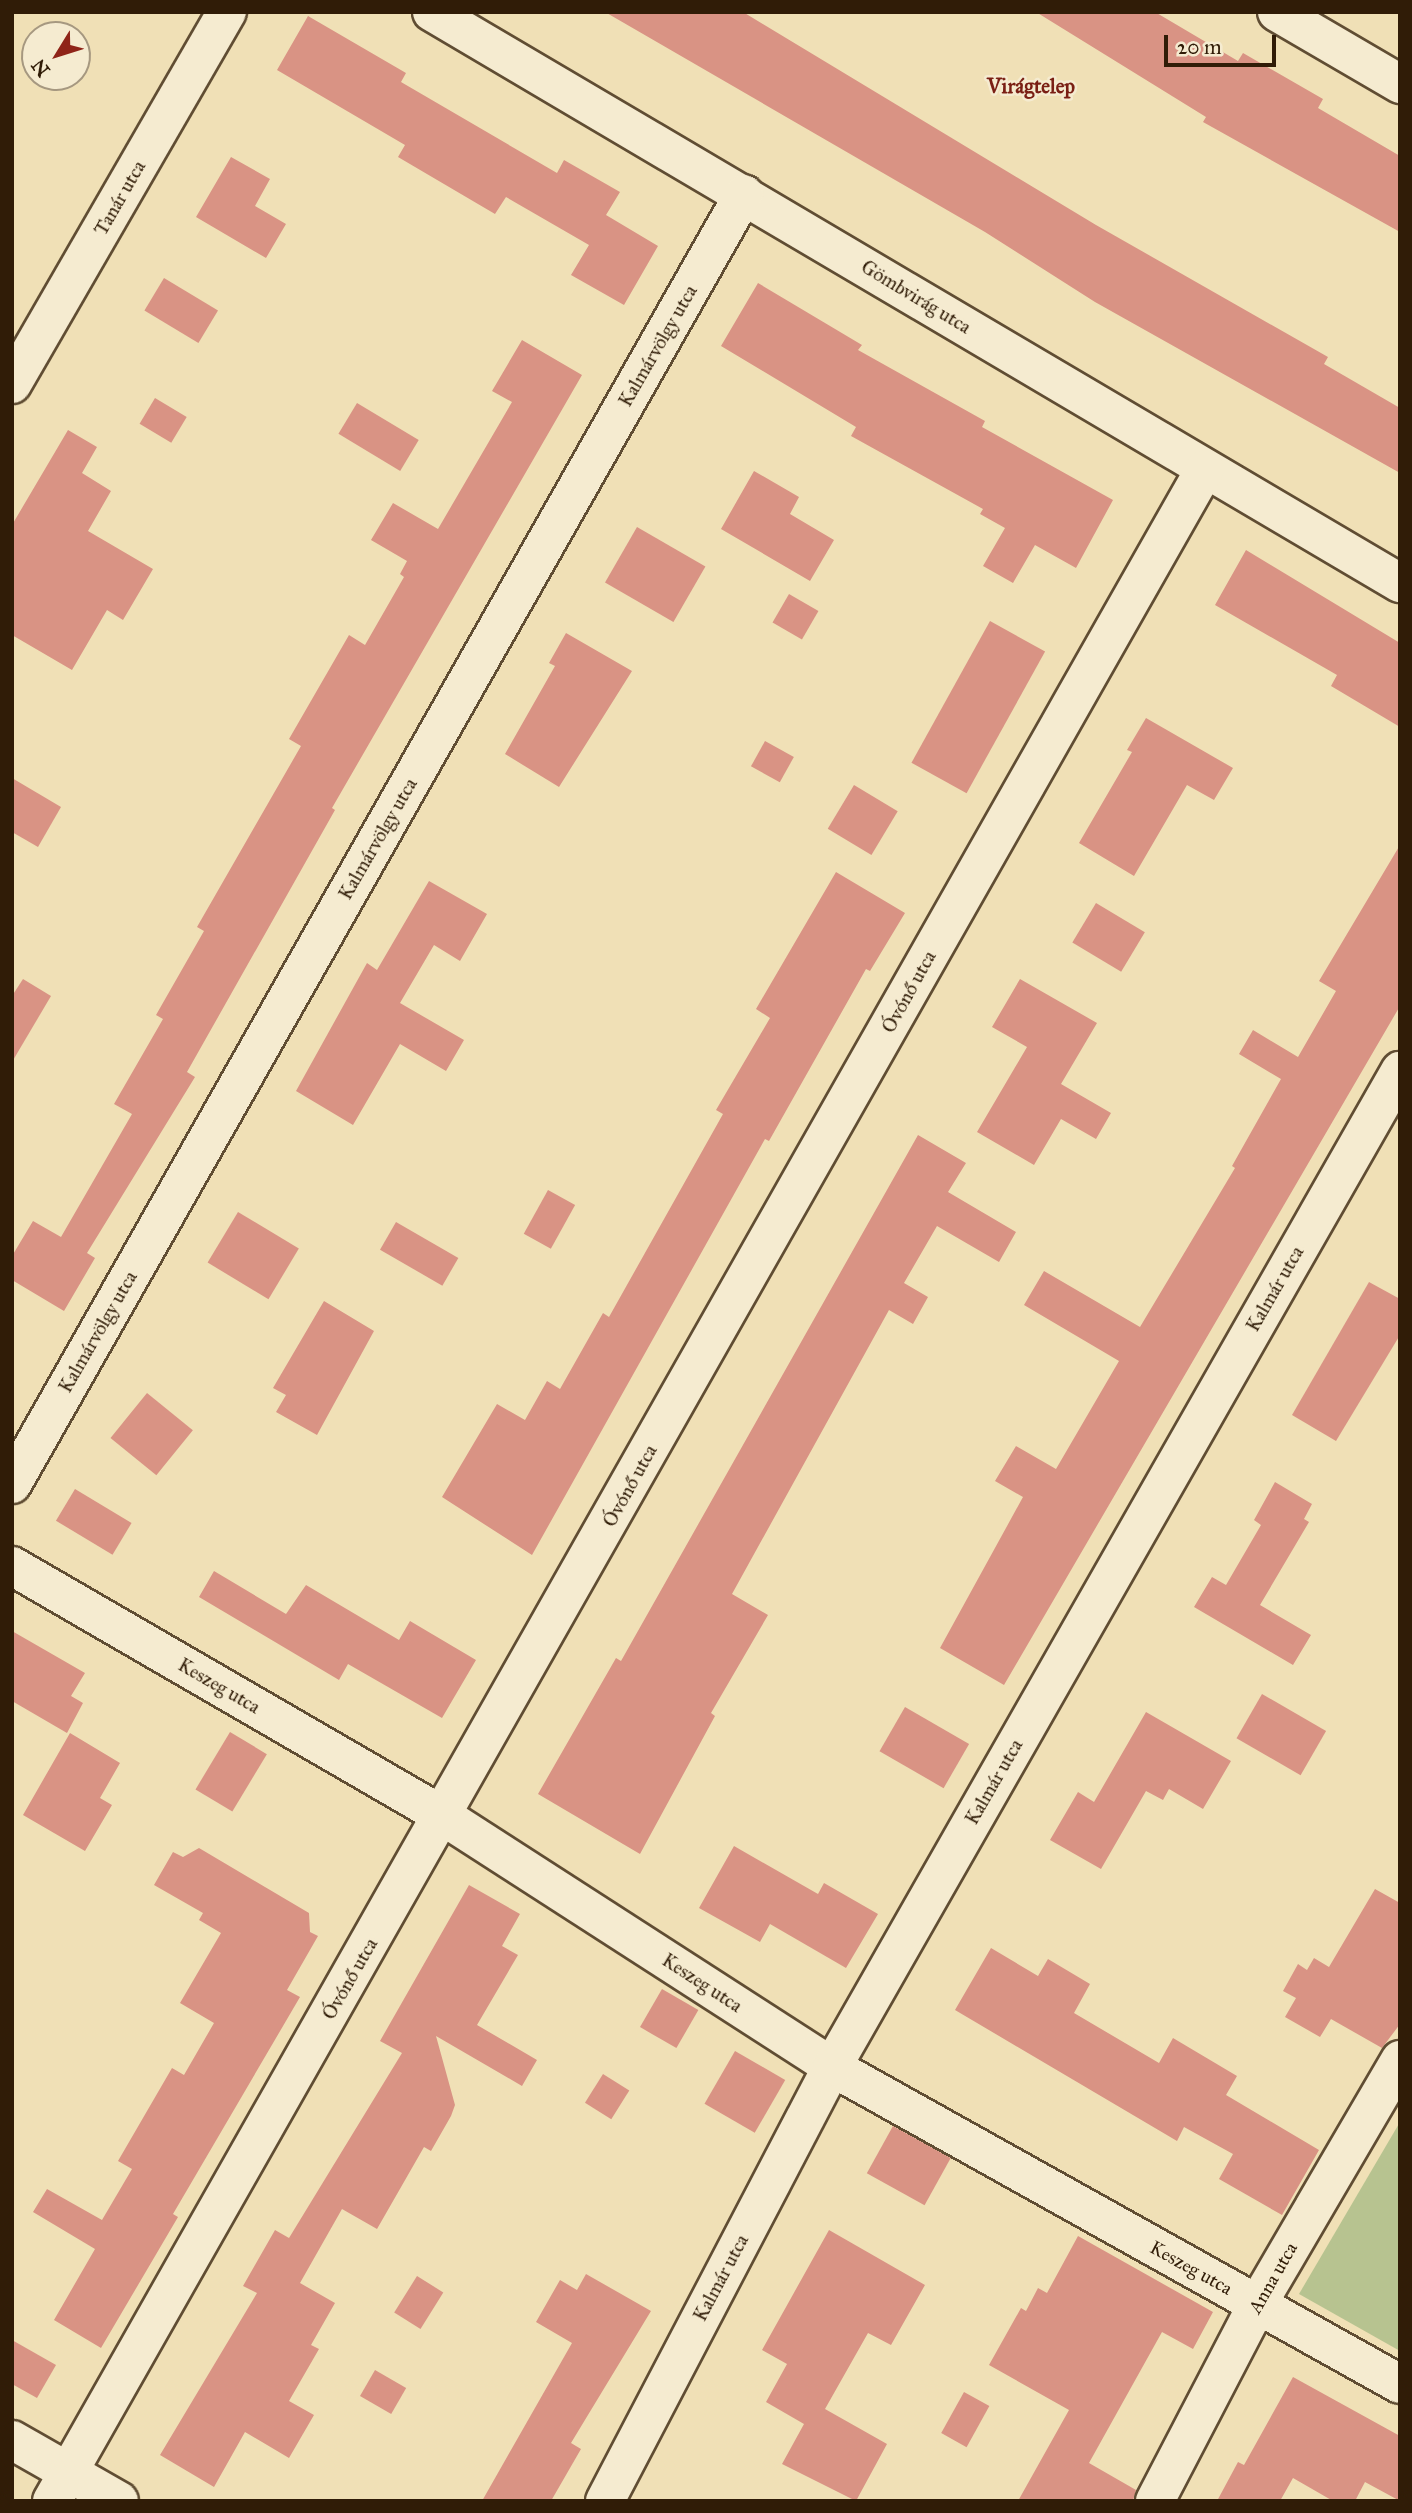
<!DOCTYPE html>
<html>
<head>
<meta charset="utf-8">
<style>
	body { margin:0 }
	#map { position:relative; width:1412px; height:2513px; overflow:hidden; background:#f0e0b6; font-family:"IM FELL Great Primer",serif }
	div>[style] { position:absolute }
	.green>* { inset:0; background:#b7c390 }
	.building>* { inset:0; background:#d99384; transform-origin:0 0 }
	.roads { filter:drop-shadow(2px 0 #604d33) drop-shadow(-2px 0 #604d33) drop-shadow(0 2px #604d33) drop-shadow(0 -2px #604d33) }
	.minor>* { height:38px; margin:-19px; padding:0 19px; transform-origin:19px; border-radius:19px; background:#f5ebd0 }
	span { translate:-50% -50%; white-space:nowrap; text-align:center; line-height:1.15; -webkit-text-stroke:5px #f5ebd0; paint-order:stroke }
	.street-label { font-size:19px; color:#301c07 }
	.neighbourhood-label { font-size:21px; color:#7a1f14; font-weight:700 }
	.frame { position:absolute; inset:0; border:14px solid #301c07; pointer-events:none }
	.north { position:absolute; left:21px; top:21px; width:70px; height:70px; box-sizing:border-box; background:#f5ebd0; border:2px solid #a69880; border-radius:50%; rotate:232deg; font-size:19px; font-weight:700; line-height:28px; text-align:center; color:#301c07 }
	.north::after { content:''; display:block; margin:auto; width:24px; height:32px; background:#8f2418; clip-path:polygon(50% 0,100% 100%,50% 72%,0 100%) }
	.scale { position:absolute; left:1164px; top:35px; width:112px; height:32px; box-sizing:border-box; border:4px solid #301c07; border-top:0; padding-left:9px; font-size:21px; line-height:24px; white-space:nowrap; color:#301c07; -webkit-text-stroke:5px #f5ebd0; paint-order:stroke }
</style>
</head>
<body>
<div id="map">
	<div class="green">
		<div style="clip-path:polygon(1400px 2122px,1400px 2351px,1299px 2294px)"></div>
	</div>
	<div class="building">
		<div style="clip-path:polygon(605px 12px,743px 12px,1096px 225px,1328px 357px,1324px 364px,1400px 408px,1400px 473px,1095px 302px,985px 232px)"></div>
		<div style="clip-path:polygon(1036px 12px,1155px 12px,1238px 61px,1243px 53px,1323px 99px,1318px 108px,1400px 156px,1400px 232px,1203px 122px,1206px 117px)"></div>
		<div style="clip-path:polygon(308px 16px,406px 73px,401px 82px,557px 173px,564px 160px,620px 192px,606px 215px,658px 246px,624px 305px,571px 275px,589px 245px,506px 197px,495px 214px,398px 157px,405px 145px,277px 70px)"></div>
		<div style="clip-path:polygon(231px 157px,270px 179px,255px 206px,286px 224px,266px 258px,196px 217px)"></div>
		<div style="left:164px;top:278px;width:63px;height:38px;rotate:31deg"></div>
		<div style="clip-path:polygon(758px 283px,862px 345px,858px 350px,985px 421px,982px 427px,1113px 500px,1076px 568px,1035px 545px,1013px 583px,983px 566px,1005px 528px,980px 514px,983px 509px,851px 436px,856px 427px,721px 346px)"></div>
		<div style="clip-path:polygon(522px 340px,582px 375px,332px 808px,335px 810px,187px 1072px,195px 1077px,87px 1253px,95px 1258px,64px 1311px,12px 1280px,12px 1256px,33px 1221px,61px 1237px,132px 1114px,114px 1104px,163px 1019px,156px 1015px,204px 931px,197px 927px,301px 746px,289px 739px,349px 635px,365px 645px,404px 577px,400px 574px,407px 561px,371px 540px,393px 503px,438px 529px,512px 402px,492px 391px)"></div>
		<div style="left:155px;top:398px;width:37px;height:30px;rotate:31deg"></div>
		<div style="left:357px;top:403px;width:72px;height:36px;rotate:31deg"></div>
		<div style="clip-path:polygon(68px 430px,97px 447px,82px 473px,111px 491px,88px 531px,153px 569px,123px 620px,107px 610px,72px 670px,12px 635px,12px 525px)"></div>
		<div style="clip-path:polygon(754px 471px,799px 497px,790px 514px,834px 540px,810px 581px,721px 529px)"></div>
		<div style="left:637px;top:527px;width:79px;height:64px;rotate:30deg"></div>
		<div style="clip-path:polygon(1246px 550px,1400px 643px,1400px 727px,1331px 686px,1337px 675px,1215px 605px)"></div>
		<div style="left:789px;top:594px;width:34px;height:33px;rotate:30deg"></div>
		<div style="left:990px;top:621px;width:63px;height:162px;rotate:29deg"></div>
		<div style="clip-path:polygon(566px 633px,632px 671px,559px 787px,505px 754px,555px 666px,549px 663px)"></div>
		<div style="clip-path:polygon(1146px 718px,1233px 768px,1214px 800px,1187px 785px,1134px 876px,1079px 843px,1132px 752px,1127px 750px)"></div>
		<div style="left:765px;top:741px;width:33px;height:29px;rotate:29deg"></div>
		<div style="clip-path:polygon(12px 778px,61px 807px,38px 847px,12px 832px)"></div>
		<div style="left:854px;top:785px;width:51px;height:51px;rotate:31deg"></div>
		<div style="clip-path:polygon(1400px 845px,1400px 1006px,1004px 1685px,940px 1648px,1023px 1497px,995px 1481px,1016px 1446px,1056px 1469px,1119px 1361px,1024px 1305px,1044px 1271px,1140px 1327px,1235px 1168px,1232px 1166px,1281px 1079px,1239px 1054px,1253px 1030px,1298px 1057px,1336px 991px,1319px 981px)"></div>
		<div style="clip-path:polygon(836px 872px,905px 913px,870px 971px,866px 969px,769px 1141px,765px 1139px,532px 1555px,442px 1497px,497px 1404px,525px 1420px,547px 1381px,560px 1389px,603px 1313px,609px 1317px,723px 1114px,716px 1110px,770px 1018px,756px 1009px)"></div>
		<div style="clip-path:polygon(429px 881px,487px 914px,460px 961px,434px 945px,400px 1003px,464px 1040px,446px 1071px,400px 1044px,353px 1125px,296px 1091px,367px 963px,377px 970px)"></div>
		<div style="left:1096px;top:903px;width:57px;height:46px;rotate:31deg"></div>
		<div style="clip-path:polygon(23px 979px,51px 996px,12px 1062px,12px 996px)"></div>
		<div style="clip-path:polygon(1020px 979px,1097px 1023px,1061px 1084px,1111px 1113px,1096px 1139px,1061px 1119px,1034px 1165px,977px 1132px,1027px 1047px,992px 1027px)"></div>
		<div style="clip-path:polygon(918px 1135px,966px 1163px,948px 1192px,1016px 1232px,999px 1262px,937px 1226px,904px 1283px,928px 1297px,913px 1324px,889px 1310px,732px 1594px,768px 1615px,711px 1713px,715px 1716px,640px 1854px,538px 1794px,616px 1658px,621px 1661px)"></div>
		<div style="left:548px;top:1190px;width:31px;height:50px;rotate:29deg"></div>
		<div style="left:238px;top:1212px;width:71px;height:59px;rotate:31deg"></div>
		<div style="left:396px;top:1222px;width:72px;height:32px;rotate:30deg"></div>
		<div style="clip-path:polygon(1369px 1282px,1400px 1299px,1400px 1335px,1336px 1441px,1292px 1415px)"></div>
		<div style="clip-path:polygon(324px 1301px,374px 1331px,317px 1435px,276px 1412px,286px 1395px,273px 1388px)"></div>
		<div style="left:147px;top:1393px;width:59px;height:58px;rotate:39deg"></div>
		<div style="clip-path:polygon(1275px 1482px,1312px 1504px,1304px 1519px,1309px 1522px,1260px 1605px,1311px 1635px,1293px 1665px,1194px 1607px,1212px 1577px,1226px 1585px,1261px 1525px,1254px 1520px)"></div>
		<div style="left:75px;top:1489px;width:66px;height:37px;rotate:31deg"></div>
		<div style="clip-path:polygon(214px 1571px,286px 1614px,306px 1585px,399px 1640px,410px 1621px,476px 1660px,442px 1718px,348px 1664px,339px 1680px,199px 1597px)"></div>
		<div style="clip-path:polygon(12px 1631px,85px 1673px,71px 1696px,83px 1703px,67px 1733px,12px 1701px)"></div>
		<div style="left:1262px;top:1694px;width:74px;height:51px;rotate:30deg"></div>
		<div style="left:905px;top:1707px;width:74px;height:51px;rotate:30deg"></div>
		<div style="clip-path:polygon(1146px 1712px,1231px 1761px,1203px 1809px,1169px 1789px,1163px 1800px,1146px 1791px,1101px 1869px,1050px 1840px,1078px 1792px,1094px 1802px)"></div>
		<div style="left:230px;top:1732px;width:43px;height:67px;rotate:31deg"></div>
		<div style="clip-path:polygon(70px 1733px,120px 1763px,100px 1798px,112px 1805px,85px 1851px,23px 1815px)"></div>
		<div style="clip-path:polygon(734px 1846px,818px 1894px,824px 1883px,878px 1914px,846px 1968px,770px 1924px,760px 1942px,699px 1908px)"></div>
		<div style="clip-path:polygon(199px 1848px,309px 1913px,310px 1932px,318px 1936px,287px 1990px,300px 1997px,173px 2214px,178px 2217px,101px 2348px,54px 2320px,95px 2249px,33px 2212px,47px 2189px,102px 2220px,132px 2169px,118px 2161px,172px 2068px,184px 2075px,214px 2023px,180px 2003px,221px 1933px,199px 1920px,203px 1913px,154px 1885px,173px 1852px,183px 1857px)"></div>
		<div style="clip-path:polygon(469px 1885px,520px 1914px,502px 1946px,518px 1955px,477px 2025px,537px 2060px,522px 2086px,436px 2036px,455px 2105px,451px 2116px,431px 2151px,424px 2147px,377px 2229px,342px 2209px,300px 2283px,335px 2303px,311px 2345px,319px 2349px,289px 2401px,314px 2415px,289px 2458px,245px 2432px,214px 2487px,160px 2455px,257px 2293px,243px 2286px,275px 2230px,289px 2238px,402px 2053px,380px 2041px)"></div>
		<div style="clip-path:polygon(1375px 1889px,1400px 1903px,1400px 2024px,1382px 2048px,1331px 2019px,1320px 2037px,1285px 2017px,1296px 1998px,1283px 1991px,1298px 1964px,1307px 1970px,1314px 1958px,1329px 1967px)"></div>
		<div style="clip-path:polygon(991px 1948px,1038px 1976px,1048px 1959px,1090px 1984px,1074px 2013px,1159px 2063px,1173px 2038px,1237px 2076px,1226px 2095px,1319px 2150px,1282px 2215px,1219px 2179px,1233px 2154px,1184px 2127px,1177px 2141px,955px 2010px)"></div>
		<div style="left:662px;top:1989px;width:42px;height:44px;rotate:30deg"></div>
		<div style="left:735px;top:2051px;width:58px;height:61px;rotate:30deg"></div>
		<div style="left:603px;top:2074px;width:31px;height:34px;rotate:32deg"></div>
		<div style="left:893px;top:2126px;width:66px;height:54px;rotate:29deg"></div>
		<div style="clip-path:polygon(829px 2230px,925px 2285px,891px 2345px,868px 2333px,825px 2409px,887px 2444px,856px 2501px,782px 2464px,804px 2424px,766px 2402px,787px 2364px,762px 2350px)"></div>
		<div style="clip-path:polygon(1078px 2236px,1213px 2312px,1193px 2349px,1162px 2332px,1089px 2463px,1136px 2490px,1133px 2501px,1018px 2501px,1069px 2410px,989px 2365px,1021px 2308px,1026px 2311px,1038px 2288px,1047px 2293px)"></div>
		<div style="clip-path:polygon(586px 2274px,651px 2311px,571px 2443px,581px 2449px,551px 2501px,482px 2501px,572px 2343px,536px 2322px,560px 2280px,577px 2290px)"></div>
		<div style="left:417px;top:2276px;width:31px;height:43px;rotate:32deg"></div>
		<div style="clip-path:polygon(12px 2340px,56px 2365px,37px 2398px,12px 2384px)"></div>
		<div style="left:375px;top:2370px;width:36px;height:30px;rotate:30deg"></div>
		<div style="clip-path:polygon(1293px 2377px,1400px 2436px,1400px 2501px,1365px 2482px,1355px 2501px,1333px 2501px,1293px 2478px,1280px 2501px,1217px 2501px,1238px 2462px,1244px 2465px)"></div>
		<div style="left:964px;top:2392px;width:29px;height:47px;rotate:29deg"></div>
	</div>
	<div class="roads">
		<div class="minor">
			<div style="left:432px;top:12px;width:1124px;rotate:30.54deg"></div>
			<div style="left:1277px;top:12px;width:143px;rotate:30.3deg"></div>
			<div style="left:12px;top:384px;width:430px;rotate:-60deg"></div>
			<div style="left:12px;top:1484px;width:1483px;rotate:-60.43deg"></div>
			<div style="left:12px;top:1566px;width:498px;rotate:30.1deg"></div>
			<div style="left:443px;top:1816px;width:463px;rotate:32.8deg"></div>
			<div style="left:832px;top:2067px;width:650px;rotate:29.17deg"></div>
			<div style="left:12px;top:2440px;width:123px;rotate:29.7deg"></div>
			<div style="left:52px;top:2501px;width:2336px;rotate:-60.43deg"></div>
			<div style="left:605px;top:2501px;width:490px;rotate:-62.4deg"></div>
			<div style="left:832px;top:2067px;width:1147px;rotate:-60.3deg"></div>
			<div style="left:1155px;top:2501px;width:221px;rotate:-62.5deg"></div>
			<div style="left:1257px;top:2305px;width:284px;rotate:-59.7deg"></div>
		</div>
	</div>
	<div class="street-label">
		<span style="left:120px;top:198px;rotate:-60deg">Tanár utca</span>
		<span style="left:916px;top:297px;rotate:31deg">Gömbvirág utca</span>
		<span style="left:658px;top:346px;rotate:-60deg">Kalmárvölgy utca</span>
		<span style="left:378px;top:839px;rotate:-60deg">Kalmárvölgy utca</span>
		<span style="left:909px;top:992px;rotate:-61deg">Óvónő utca</span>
		<span style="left:1275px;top:1289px;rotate:-60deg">Kalmár utca</span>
		<span style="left:98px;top:1332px;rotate:-60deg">Kalmárvölgy utca</span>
		<span style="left:630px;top:1486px;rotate:-61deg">Óvónő utca</span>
		<span style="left:219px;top:1686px;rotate:30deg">Keszeg utca</span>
		<span style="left:994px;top:1782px;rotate:-60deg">Kalmár utca</span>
		<span style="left:350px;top:1979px;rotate:-60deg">Óvónő utca</span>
		<span style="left:702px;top:1983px;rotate:33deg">Keszeg utca</span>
		<span style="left:1191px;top:2268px;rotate:29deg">Keszeg utca</span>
		<span style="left:721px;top:2278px;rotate:-62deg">Kalmár utca</span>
		<span style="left:1273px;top:2278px;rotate:-60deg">Anna utca</span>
	</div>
	<div class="neighbourhood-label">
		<span style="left:1031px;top:86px">Virágtelep</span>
	</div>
	<div class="frame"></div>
	<div class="north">N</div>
	<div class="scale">20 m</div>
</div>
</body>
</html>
